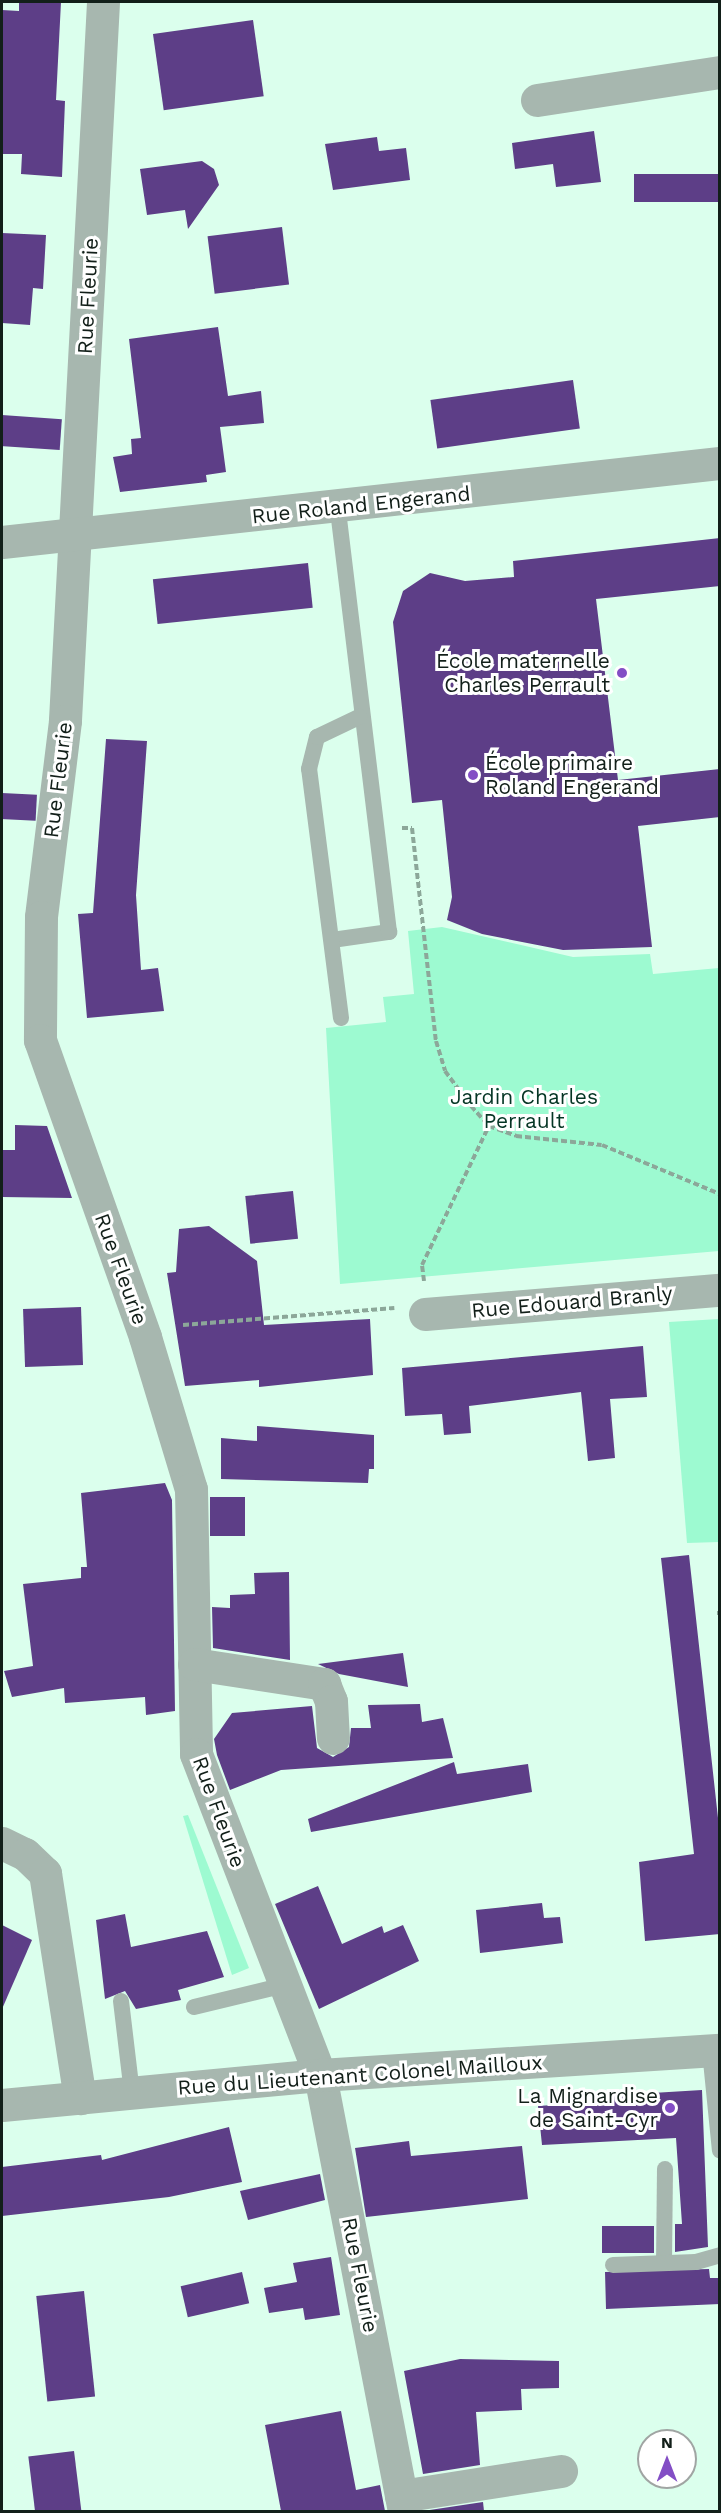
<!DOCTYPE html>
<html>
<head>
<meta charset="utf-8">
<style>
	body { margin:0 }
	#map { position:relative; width:721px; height:2513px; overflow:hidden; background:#dbffed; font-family:"Work Sans",sans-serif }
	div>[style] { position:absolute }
	.green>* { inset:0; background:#9dfad1 }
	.building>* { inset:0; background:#5d3e87; transform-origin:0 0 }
	.path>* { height:4px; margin-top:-2px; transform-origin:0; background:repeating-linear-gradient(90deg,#8ca799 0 6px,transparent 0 9px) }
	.service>* { height:16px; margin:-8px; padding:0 8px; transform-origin:8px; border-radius:8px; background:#a7b7af }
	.minor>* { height:33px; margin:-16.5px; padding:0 16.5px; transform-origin:16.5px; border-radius:16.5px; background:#a7b7af }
	.tertiary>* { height:33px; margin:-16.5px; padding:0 16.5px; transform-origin:16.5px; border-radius:16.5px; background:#a7b7af }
	.dots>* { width:16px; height:16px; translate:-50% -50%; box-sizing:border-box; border:3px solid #fff; border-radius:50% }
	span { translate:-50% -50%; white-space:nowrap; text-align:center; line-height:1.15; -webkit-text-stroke:6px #fff; paint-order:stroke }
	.street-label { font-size:21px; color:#121f19 }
	.poi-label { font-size:21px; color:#121f19 }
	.right { translate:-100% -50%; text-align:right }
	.left { translate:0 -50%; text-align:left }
	.park-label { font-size:21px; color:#043524 }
	.frame { position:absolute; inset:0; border:3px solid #121f19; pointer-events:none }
	.north { position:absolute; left:637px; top:2429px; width:60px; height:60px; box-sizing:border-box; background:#fff; border:2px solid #a0a5a3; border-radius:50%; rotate:0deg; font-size:16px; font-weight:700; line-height:24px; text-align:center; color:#121f19 }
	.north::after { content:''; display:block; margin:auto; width:21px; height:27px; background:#834ec5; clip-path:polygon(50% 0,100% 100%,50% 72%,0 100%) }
</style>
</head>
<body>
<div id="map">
	<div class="green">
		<div style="clip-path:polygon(442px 927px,573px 957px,650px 954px,653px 974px,719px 968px,719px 1251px,340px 1284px,326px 1028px,386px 1022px,383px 997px,414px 994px,408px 931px)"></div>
		<div style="clip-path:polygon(719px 1319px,719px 1542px,687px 1543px,669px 1322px)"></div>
		<div style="clip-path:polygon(188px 1815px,249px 1968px,232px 1975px,183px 1816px)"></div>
	</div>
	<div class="building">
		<div style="clip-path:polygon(19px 2px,61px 2px,56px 100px,65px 101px,62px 177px,21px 174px,22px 154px,2px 154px,2px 10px,19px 11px)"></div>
		<div style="left:253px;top:20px;width:77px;height:101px;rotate:82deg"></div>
		<div style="clip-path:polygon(594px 131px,601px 182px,556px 187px,553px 164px,515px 169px,512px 143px)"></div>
		<div style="clip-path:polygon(377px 137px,379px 151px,406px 148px,410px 180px,333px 190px,325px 144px)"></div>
		<div style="clip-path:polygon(202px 161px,214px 169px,219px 185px,188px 229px,185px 210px,147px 215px,140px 169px)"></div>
		<div style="left:720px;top:174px;width:28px;height:86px;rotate:90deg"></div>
		<div style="left:282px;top:227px;width:58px;height:75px;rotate:83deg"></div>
		<div style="clip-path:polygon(2px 233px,46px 235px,43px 289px,33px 288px,30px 325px,2px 323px)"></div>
		<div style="clip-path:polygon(218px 327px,228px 396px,261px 391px,264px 423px,220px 427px,226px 472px,206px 475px,207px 482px,120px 492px,113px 457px,132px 454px,131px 439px,141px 438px,129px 339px)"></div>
		<div style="left:573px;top:380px;width:49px;height:144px;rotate:82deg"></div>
		<div style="left:2px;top:415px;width:60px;height:31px;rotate:4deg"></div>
		<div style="clip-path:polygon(720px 538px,720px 586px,596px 599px,618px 780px,720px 769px,720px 817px,638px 826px,652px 947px,563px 950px,482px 934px,447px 920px,452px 897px,442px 800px,412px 803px,393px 622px,403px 591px,430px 573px,465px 581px,514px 577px,513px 561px)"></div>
		<div style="left:308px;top:563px;width:45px;height:156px;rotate:84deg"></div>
		<div style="clip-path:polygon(106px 739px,147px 741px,136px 895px,141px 970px,158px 968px,164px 1011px,87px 1018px,78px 914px,93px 913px)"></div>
		<div style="left:2px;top:793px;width:35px;height:26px;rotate:3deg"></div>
		<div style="clip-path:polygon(15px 1125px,47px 1126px,72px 1198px,2px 1197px,2px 1150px,15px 1150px)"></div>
		<div style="left:293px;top:1191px;width:48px;height:48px;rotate:84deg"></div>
		<div style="clip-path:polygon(209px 1226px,257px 1261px,264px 1325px,370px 1319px,373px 1375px,259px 1387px,259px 1380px,185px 1386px,167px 1273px,176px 1272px,179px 1229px)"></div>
		<div style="left:81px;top:1307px;width:58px;height:58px;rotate:88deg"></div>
		<div style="clip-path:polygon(643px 1346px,647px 1397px,610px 1399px,615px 1458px,588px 1461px,581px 1392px,469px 1406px,471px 1433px,444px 1435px,442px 1414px,405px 1416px,402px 1368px)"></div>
		<div style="clip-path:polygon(257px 1426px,374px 1435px,374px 1469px,369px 1469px,368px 1483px,221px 1479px,221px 1438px,257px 1441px)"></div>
		<div style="clip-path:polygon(165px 1483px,172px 1500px,175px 1711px,146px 1715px,145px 1697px,65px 1703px,64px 1688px,12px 1697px,4px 1671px,33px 1666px,23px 1584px,81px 1578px,81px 1567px,87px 1567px,81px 1493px)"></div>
		<div style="left:245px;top:1497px;width:39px;height:35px;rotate:90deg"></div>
		<div style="clip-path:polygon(689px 1555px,720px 1836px,720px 1934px,645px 1941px,639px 1862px,694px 1854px,661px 1558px)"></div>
		<div style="clip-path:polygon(289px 1572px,290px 1660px,213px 1648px,212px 1607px,230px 1608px,230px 1595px,255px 1594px,254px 1573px)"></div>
		<div style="clip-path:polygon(403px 1653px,408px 1687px,339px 1674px,318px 1664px)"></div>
		<div style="clip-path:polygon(420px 1704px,422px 1722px,443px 1718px,453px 1758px,281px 1770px,230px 1790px,217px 1755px,214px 1739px,232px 1713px,312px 1706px,317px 1748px,333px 1757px,349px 1747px,351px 1728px,371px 1728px,368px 1705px)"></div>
		<div style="clip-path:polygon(454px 1762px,457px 1774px,528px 1764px,532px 1792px,311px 1832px,308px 1819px)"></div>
		<div style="clip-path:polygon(318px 1886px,342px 1944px,382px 1926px,384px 1933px,403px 1925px,419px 1961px,319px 2009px,275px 1904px)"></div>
		<div style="clip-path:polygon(542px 1903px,544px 1918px,560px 1917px,563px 1943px,480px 1953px,476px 1910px)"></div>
		<div style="clip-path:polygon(125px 1914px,131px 1947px,207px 1931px,224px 1977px,178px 1990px,181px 2000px,136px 2009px,125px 1991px,105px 1999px,96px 1920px)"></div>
		<div style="clip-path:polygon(2px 1925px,32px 1940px,2px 2009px)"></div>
		<div style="clip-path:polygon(702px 2090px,708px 2247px,675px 2252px,675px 2224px,682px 2224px,676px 2138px,542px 2145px,538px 2106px,553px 2105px,553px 2099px)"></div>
		<div style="clip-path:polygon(229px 2127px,242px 2182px,169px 2197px,2px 2216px,2px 2167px,101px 2155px,102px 2160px)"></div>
		<div style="clip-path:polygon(409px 2141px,411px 2156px,522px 2146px,528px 2199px,366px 2217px,355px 2148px)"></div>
		<div style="clip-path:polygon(320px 2174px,325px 2200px,248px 2220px,240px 2191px)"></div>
		<div style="left:654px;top:2226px;width:27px;height:52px;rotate:90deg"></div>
		<div style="clip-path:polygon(331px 2257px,340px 2315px,305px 2320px,303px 2308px,269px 2313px,264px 2288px,297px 2282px,293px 2263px)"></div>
		<div style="clip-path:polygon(709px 2269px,710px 2278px,720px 2278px,720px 2304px,606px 2309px,605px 2272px)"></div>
		<div style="left:242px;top:2272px;width:32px;height:63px;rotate:77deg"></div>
		<div style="left:84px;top:2291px;width:106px;height:48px;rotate:84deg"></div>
		<div style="clip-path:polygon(460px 2359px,559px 2361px,559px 2388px,521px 2389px,522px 2410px,476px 2412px,480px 2465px,423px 2474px,404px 2371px)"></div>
		<div style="clip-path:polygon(341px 2411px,356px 2490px,380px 2485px,385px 2511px,281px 2511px,265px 2425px)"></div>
		<div style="left:74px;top:2451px;width:60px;height:46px;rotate:83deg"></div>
		<div style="clip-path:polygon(483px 2502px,484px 2511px,423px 2511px)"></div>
	</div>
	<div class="path">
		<div style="left:402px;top:828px;width:10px"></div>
		<div style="left:412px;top:828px;width:214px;rotate:83.6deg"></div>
		<div style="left:436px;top:1041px;width:31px;rotate:73deg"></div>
		<div style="left:445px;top:1071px;width:44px;rotate:53.4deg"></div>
		<div style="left:471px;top:1106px;width:27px;rotate:48deg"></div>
		<div style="left:489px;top:1126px;width:29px;rotate:20deg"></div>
		<div style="left:516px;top:1136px;width:86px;rotate:6deg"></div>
		<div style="left:602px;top:1145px;width:128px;rotate:22.6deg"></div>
		<div style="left:424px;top:1281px;width:16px;rotate:-97deg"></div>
		<div style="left:422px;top:1265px;width:154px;rotate:-64.3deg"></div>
		<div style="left:183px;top:1325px;width:212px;rotate:-4.6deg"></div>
		<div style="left:717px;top:1613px;width:3px"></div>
	</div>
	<div class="service">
		<div style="left:332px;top:940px;width:58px;rotate:-8deg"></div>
		<div style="left:389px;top:932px;width:426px;rotate:-96.9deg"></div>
		<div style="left:341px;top:1018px;width:251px;rotate:-97.3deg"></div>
		<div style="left:309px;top:769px;width:33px;rotate:-76deg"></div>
		<div style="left:317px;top:737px;width:47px;rotate:-25.5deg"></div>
		<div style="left:121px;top:2001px;width:93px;rotate:83.2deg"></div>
		<div style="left:194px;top:2007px;width:94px;rotate:-13.6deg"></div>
		<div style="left:710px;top:2051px;width:100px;rotate:84.3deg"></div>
		<div style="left:664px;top:2263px;width:94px;rotate:-89.4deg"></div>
		<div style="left:613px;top:2265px;width:83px;rotate:-2.1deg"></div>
		<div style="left:696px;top:2262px;width:25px;rotate:-16deg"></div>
	</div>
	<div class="minor">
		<div style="left:103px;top:2px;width:720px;rotate:93.03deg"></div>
		<div style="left:65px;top:721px;width:197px;rotate:97deg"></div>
		<div style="left:41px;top:917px;width:123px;rotate:90.5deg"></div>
		<div style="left:40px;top:1040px;width:315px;rotate:70.5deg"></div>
		<div style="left:145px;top:1337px;width:159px;rotate:73.2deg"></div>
		<div style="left:191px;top:1489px;width:265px;rotate:88.9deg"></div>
		<div style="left:196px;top:1754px;width:344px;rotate:68.9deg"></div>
		<div style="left:320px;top:2075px;width:445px;rotate:79.1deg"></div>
		<div style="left:537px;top:100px;width:185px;rotate:-8.7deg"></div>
		<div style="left:2px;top:542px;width:722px;rotate:-6.28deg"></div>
		<div style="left:425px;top:1314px;width:296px;rotate:-4.7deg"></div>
		<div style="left:194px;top:1664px;width:132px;rotate:8.7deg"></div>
		<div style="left:324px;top:1684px;width:18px;rotate:68deg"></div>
		<div style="left:331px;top:1701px;width:37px;rotate:87deg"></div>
		<div style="left:2px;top:1843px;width:25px;rotate:26deg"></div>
		<div style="left:25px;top:1854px;width:28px;rotate:44deg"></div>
		<div style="left:45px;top:1873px;width:228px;rotate:81.2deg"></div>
		<div style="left:401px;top:2496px;width:162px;rotate:-8.9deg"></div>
	</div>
	<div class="tertiary">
		<div style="left:2px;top:2105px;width:319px;rotate:-5.4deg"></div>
		<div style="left:320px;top:2075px;width:401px;rotate:-3.6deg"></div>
	</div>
	<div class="dots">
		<div style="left:622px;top:673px;background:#834ec5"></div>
		<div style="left:473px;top:775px;background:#834ec5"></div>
		<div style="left:670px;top:2108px;background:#834ec5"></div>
	</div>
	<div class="street-label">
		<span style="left:88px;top:296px;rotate:-87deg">Rue Fleurie</span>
		<span style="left:361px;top:505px;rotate:-6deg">Rue Roland Engerand</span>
		<span style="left:58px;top:780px;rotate:-83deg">Rue Fleurie</span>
		<span style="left:121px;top:1269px;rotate:70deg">Rue Fleurie</span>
		<span style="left:572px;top:1302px;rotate:-5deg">Rue Edouard Branly</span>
		<span style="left:219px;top:1812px;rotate:70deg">Rue Fleurie</span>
		<span style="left:360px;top:2075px;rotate:-4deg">Rue du Lieutenant Colonel Mailloux</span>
		<span style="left:360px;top:2275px;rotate:79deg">Rue Fleurie</span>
	</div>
	<div class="poi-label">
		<span class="right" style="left:610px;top:673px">École maternelle<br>Charles Perrault</span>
		<span class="left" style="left:485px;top:775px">École primaire<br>Roland Engerand</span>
		<span class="right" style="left:658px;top:2108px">La Mignardise<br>de Saint-Cyr</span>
	</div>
	<div class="park-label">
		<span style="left:524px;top:1109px">Jardin Charles<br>Perrault</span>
	</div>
	<div class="frame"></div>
	<div class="north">N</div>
</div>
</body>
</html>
